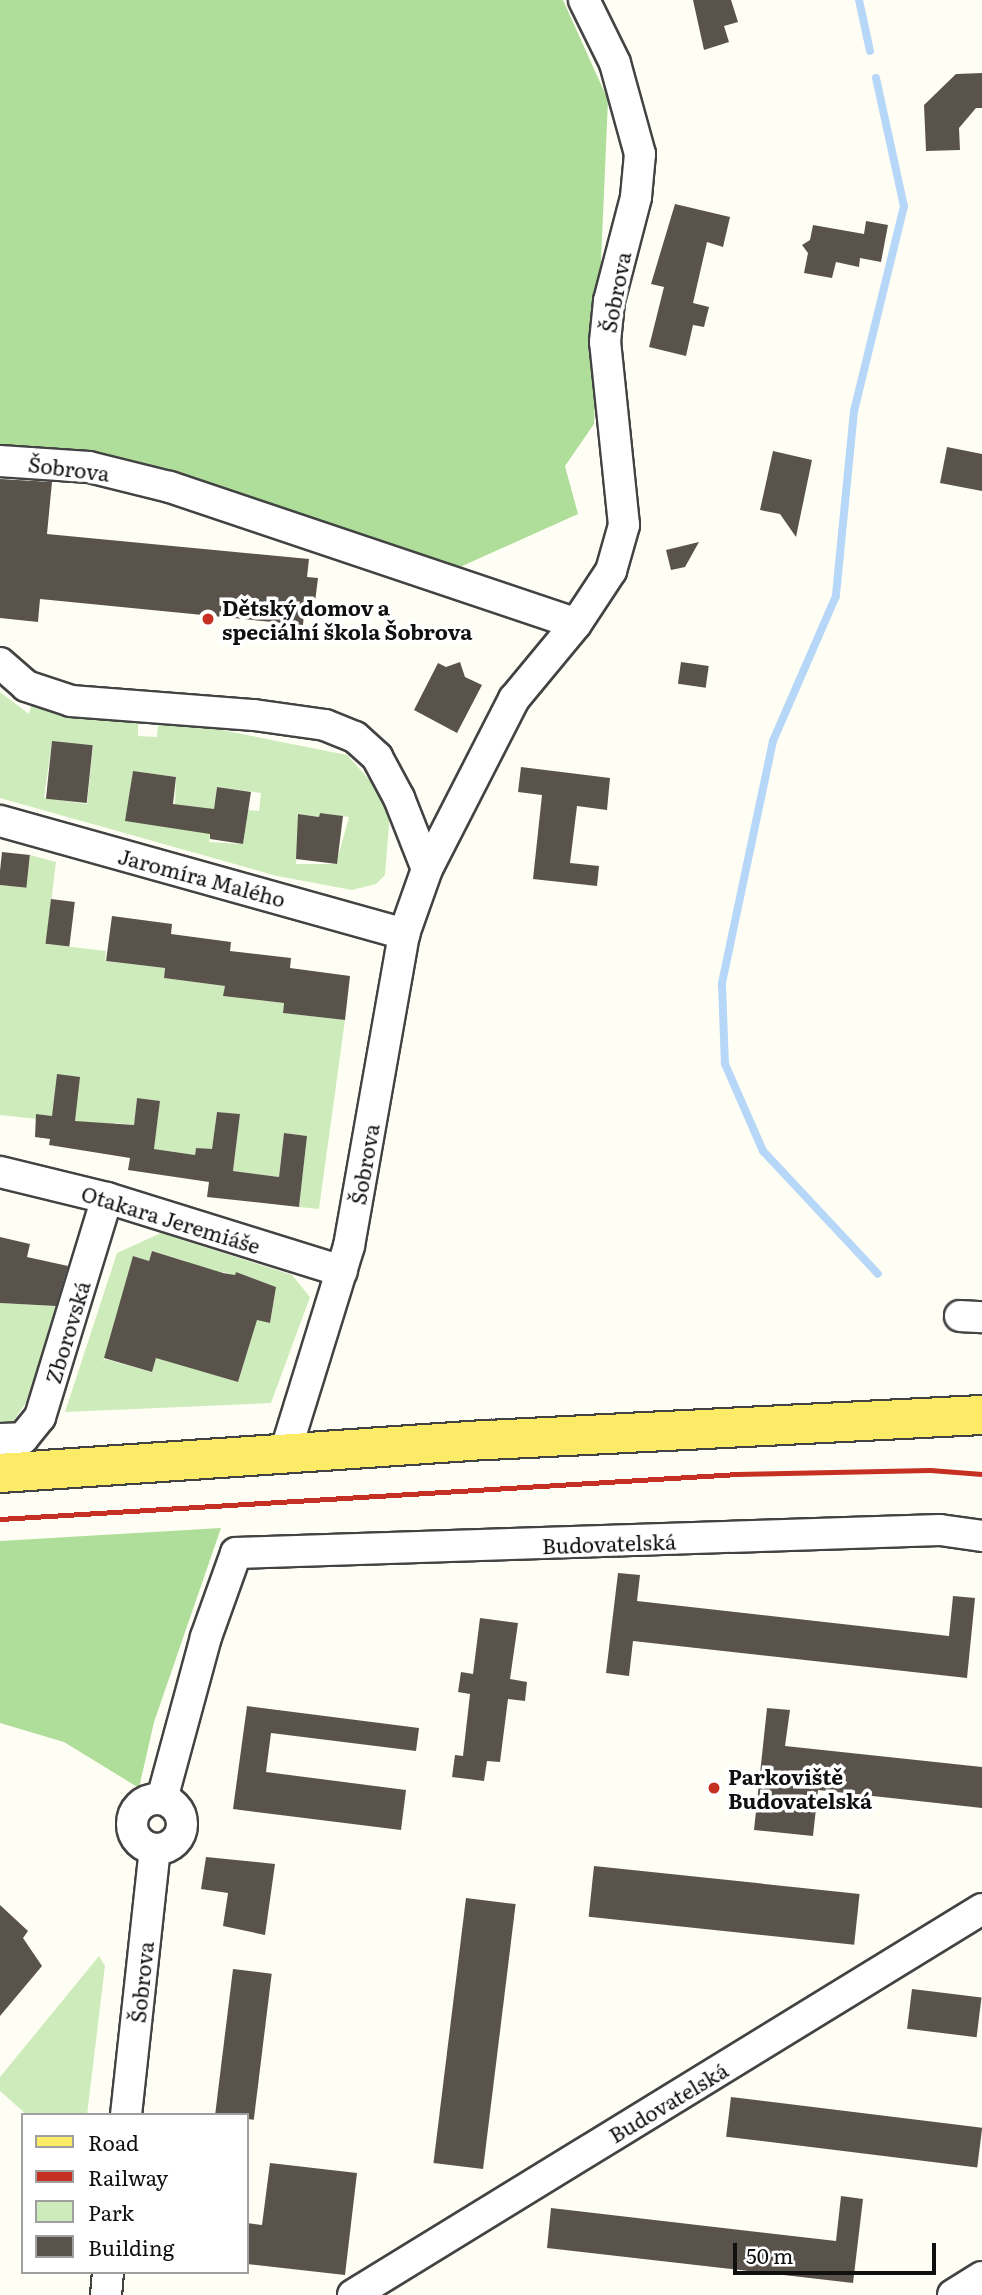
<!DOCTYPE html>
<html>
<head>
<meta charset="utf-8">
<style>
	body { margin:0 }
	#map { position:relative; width:982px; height:2295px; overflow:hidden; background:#fffef4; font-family:Literata,serif }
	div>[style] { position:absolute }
	.green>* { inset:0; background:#ceecbb }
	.forest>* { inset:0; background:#afdd9a }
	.stream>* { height:8px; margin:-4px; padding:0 4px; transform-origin:4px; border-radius:4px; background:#b7d7f8 }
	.building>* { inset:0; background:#5a534c; transform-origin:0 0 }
	.roads { filter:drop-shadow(2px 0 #434343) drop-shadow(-2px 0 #434343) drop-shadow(0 2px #434343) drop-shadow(0 -2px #434343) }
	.minor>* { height:30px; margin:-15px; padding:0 15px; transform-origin:15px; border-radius:15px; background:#fff }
	.minor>.ring { margin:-15px; padding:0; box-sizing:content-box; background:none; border:30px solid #fff; border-radius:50% }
	.major>* { height:38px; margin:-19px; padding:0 19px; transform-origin:19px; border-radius:19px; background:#fceb67 }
	.rail>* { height:5px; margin:-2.5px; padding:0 2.5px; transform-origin:2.5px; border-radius:2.5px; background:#c63023 }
	.dots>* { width:19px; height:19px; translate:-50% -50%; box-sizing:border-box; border:4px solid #fff; border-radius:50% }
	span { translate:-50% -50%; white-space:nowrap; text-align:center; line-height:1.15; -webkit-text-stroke:7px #fff; paint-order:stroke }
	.street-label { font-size:21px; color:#101010 }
	.poi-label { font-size:21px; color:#101010; font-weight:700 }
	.left { translate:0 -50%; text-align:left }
	.legend { position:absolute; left:21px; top:2113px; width:228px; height:161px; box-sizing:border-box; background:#fff; border:2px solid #9f9f9f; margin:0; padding:9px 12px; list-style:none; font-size:21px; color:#101010 }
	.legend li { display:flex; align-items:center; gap:14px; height:35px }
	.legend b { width:35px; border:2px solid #9f9f9f }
	.scale { position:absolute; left:733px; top:2243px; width:203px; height:32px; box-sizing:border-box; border:4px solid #101010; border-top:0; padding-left:9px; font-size:21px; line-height:24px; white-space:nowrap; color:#101010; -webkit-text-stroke:5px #fff; paint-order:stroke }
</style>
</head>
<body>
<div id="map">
	<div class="green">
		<div style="clip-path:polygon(evenodd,0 692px,29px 714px,32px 703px,138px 722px,138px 736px,157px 737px,158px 724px,212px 728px,347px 755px,374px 785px,390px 813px,385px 875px,376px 884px,352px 890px,277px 876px,0 798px,0 692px,52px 742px,93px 746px,87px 804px,44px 798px,52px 742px,0 692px,133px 771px,176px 777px,174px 828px,126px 821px,133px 771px,0 692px,217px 787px,261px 793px,259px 811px,248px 810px,243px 844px,209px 842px,217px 787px,0 692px,320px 813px,349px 817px,336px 864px,296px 864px,299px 814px,319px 817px,320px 813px)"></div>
		<div style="clip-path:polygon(30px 855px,56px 862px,46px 944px,106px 951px,105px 961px,165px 968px,164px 978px,225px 986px,224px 996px,284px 1003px,283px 1013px,345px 1020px,319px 1209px,299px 1207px,307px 1136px,284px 1133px,279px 1177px,233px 1171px,240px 1114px,217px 1112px,212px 1150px,196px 1148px,195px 1155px,154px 1149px,160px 1101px,137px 1098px,134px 1125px,115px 1123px,114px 1130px,74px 1125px,52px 1116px,37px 1114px,36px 1119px,0 1115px,0 885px,26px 888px)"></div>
		<div style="clip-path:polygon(evenodd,161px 1233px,292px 1275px,310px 1297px,271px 1403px,65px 1412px,117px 1253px,161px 1233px,152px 1251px,186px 1261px,171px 1309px,134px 1256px,149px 1261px,152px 1251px,161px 1233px,223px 1272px,235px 1275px,236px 1272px,276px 1287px,270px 1323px,213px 1307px,223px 1272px,161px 1233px,115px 1323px,162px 1337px,152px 1372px,105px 1359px,103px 1362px,115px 1323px,161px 1233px,249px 1345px,238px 1382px,192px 1368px,249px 1345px)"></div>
		<div style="clip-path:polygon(0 1303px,56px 1306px,27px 1401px,13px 1422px,0 1428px)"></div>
		<div style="clip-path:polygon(99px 1956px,105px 1966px,87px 2115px,27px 2115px,0 2091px,0 2077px)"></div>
	</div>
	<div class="forest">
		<div style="clip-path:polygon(0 0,563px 0,608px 100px,594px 424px,565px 466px,578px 514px,440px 576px,170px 487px,0 461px)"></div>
		<div style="clip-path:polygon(221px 1528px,154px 1722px,139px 1788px,64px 1742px,0 1723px,0 1541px)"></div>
	</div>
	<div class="stream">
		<div style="left:859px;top:0;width:52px;rotate:77.8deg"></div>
		<div style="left:876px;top:78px;width:131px;rotate:77.7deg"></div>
		<div style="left:904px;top:206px;width:211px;rotate:103.7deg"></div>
		<div style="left:854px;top:411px;width:186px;rotate:95.6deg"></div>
		<div style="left:836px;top:596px;width:158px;rotate:113.5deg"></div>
		<div style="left:773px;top:741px;width:248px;rotate:101.9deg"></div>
		<div style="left:722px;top:984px;width:80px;rotate:87.9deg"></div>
		<div style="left:725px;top:1064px;width:95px;rotate:66.4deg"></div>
		<div style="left:763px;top:1151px;width:168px;rotate:46.9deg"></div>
	</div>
	<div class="building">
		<div style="clip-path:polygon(693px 0,731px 0,738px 22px,724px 26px,729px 42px,704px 50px)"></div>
		<div style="clip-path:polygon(982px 73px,982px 108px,976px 108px,959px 128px,960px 150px,926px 151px,924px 105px,956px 74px)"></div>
		<div style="clip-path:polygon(675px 204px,730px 217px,723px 247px,707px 242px,693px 303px,709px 307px,704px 327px,693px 325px,686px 356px,649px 347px,664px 287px,651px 284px)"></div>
		<div style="clip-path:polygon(866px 221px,888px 225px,881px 262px,860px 258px,859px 267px,836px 262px,832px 278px,804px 273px,808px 253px,802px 245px,810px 240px,813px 225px,864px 234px)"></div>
		<div style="clip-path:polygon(947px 447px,982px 454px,982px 491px,940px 483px)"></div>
		<div style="clip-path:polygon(773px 451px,812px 460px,796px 537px,780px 514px,760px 510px)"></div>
		<div style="clip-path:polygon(0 479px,52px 482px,47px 534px,309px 559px,307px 577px,318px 578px,315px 602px,305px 602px,303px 625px,40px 599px,38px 622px,0 618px)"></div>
		<div style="clip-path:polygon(699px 542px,685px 567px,671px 570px,666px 550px)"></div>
		<div style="clip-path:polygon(460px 662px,465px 677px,482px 685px,457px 733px,414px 710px,438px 663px,446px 667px)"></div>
		<div style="left:681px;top:662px;width:28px;height:22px;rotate:8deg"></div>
		<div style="left:52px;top:741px;width:41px;height:58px;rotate:6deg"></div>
		<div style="clip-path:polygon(521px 767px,610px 778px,607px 810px,577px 806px,570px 863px,599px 866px,597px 886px,533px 879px,542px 795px,518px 792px)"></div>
		<div style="clip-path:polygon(133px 771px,176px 777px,173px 804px,214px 809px,217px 787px,251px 792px,243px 844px,210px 839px,210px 834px,125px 821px)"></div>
		<div style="clip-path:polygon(320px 813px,343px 816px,337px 864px,296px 859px,298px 814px,319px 817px)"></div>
		<div style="left:2px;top:852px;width:28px;height:33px;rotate:6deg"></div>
		<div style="left:51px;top:899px;width:24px;height:45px;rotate:7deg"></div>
		<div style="clip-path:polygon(112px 916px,172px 924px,171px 934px,231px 942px,230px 951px,291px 958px,290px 968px,350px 976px,345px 1020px,283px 1013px,284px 1003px,223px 996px,225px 986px,164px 978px,165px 968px,106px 961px)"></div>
		<div style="clip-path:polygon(57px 1074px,80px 1077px,75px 1121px,134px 1125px,137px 1098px,160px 1101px,154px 1149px,195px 1155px,196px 1148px,212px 1149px,217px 1112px,240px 1114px,233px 1171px,279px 1177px,284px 1133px,307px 1136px,299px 1207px,207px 1197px,209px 1182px,128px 1170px,130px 1158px,49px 1145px,50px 1139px,35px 1137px,36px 1114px,52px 1116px)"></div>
		<div style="clip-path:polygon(0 1237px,30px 1244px,27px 1257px,68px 1266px,56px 1306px,0 1303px)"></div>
		<div style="clip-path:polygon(152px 1251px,223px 1273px,235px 1275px,236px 1272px,276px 1287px,270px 1323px,257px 1320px,238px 1382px,156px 1358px,152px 1372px,104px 1358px,133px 1256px,149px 1261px)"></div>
		<div style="clip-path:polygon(618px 1573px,640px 1575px,637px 1601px,949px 1636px,953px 1596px,975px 1598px,967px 1678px,633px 1641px,629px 1676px,606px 1673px)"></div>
		<div style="clip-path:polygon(480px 1618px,518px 1623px,510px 1679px,527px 1682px,525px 1701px,508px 1699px,500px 1762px,487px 1761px,484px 1781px,452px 1777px,455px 1755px,463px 1756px,470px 1694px,458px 1692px,461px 1672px,473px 1674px)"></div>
		<div style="clip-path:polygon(247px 1706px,419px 1728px,416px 1751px,271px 1733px,266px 1772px,406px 1790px,401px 1830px,233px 1809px)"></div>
		<div style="clip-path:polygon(767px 1708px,790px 1710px,785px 1746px,982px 1767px,982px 1808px,818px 1790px,813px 1836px,754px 1830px)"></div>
		<div style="clip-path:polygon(206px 1857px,275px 1864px,265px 1935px,223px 1926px,228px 1893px,201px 1889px)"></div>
		<div style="left:594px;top:1866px;width:267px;height:51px;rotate:6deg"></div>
		<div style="left:466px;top:1898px;width:50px;height:267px;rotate:7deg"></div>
		<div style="clip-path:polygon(0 1905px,28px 1931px,23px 1938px,42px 1966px,0 2016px)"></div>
		<div style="left:233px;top:1969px;width:39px;height:147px;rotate:7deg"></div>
		<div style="left:912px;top:1989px;width:70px;height:40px;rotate:7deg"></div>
		<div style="left:731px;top:2097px;width:253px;height:40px;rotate:7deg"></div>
		<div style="clip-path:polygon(270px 2163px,357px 2173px,345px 2275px,247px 2264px,247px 2223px,262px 2225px)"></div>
		<div style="clip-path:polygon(841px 2196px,863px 2199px,853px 2283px,547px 2248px,551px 2208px,836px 2241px)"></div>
	</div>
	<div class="roads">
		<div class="minor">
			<div style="left:0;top:461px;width:89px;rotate:3.9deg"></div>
			<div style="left:89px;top:467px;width:83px;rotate:13.9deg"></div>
			<div style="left:170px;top:487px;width:428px;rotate:18.6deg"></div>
			<div style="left:0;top:663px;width:35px;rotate:41deg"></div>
			<div style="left:26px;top:686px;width:47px;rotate:18.4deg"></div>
			<div style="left:71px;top:701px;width:184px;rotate:4.4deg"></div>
			<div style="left:254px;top:715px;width:72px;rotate:8deg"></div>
			<div style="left:325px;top:725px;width:32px;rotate:22deg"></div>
			<div style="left:355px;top:737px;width:30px;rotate:42deg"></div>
			<div style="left:377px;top:757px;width:47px;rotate:61.8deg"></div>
			<div style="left:399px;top:798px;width:76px;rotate:68.5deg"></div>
			<div style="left:0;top:821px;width:420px;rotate:15.6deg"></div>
			<div style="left:0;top:1172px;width:110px;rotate:13.7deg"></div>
			<div style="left:107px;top:1198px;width:246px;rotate:17.3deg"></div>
			<div style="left:960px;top:1316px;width:22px;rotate:3deg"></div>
			<div style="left:0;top:1439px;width:23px;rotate:-2deg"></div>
			<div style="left:23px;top:1438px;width:27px;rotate:-51deg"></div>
			<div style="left:40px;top:1417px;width:229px;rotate:-73deg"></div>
			<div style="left:284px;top:1456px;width:220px;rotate:-72.8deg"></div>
			<div style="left:349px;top:1246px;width:317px;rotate:-80deg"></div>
			<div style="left:404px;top:934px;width:69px;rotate:-70.5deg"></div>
			<div style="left:427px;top:869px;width:191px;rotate:-62.9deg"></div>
			<div style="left:514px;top:699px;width:97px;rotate:-50.4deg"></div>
			<div style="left:576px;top:624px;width:64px;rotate:-56.6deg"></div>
			<div style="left:611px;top:571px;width:48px;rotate:-74.2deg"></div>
			<div style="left:624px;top:525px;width:184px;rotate:-95.9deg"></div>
			<div style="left:605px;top:342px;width:41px;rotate:-84.4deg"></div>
			<div style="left:609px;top:301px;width:107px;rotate:-75.4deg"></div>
			<div style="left:636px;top:197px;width:43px;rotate:-84.7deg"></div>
			<div style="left:640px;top:154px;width:94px;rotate:-105.4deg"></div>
			<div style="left:615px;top:63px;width:70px;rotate:-116.2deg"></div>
			<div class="ring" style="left:132px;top:1799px;width:20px;height:20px"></div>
			<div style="left:162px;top:1799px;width:168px;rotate:-74.8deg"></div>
			<div style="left:206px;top:1637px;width:89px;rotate:-70.3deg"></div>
			<div style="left:236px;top:1553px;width:704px;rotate:-1.87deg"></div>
			<div style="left:940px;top:1530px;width:42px;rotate:8.1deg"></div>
			<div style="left:126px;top:2115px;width:267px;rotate:-83.8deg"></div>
			<div style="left:106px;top:2295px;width:23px;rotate:-85deg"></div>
			<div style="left:353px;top:2295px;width:738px;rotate:-31.54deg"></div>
			<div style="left:953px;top:2295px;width:34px;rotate:-32deg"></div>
		</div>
		<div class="major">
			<div style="left:0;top:1473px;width:489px;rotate:-3.9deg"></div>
			<div style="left:488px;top:1440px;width:495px;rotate:-2.9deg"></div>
		</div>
	</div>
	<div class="rail">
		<div style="left:0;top:1519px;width:738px;rotate:-3.49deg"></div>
		<div style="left:737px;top:1474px;width:193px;rotate:-1.2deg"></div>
		<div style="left:930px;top:1470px;width:52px;rotate:4.4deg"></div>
	</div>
	<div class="dots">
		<div style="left:208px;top:619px;background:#c63023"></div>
		<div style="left:714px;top:1788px;background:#c63023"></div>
	</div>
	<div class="street-label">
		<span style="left:615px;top:292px;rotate:-79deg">Šobrova</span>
		<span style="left:69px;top:468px;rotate:7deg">Šobrova</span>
		<span style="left:202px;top:877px;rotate:15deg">Jaromíra Malého</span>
		<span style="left:364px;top:1164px;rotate:-80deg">Šobrova</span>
		<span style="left:171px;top:1219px;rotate:17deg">Otakara Jeremiáše</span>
		<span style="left:67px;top:1332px;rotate:-73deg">Zborovská</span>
		<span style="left:609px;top:1543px;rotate:-2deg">Budovatelská</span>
		<span style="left:141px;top:1982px;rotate:-84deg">Šobrova</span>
		<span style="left:668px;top:2102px;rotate:-31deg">Budovatelská</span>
	</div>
	<div class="poi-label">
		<span class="left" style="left:222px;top:619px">Dětský domov a<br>speciální škola Šobrova</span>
		<span class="left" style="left:728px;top:1788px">Parkoviště<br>Budovatelská</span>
	</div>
	<ul class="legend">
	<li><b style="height:9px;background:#fceb67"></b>Road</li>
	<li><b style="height:9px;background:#c63023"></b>Railway</li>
	<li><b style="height:19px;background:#ceecbb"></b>Park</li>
	<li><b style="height:19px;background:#5a534c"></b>Building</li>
	</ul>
	<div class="scale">50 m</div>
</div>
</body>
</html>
